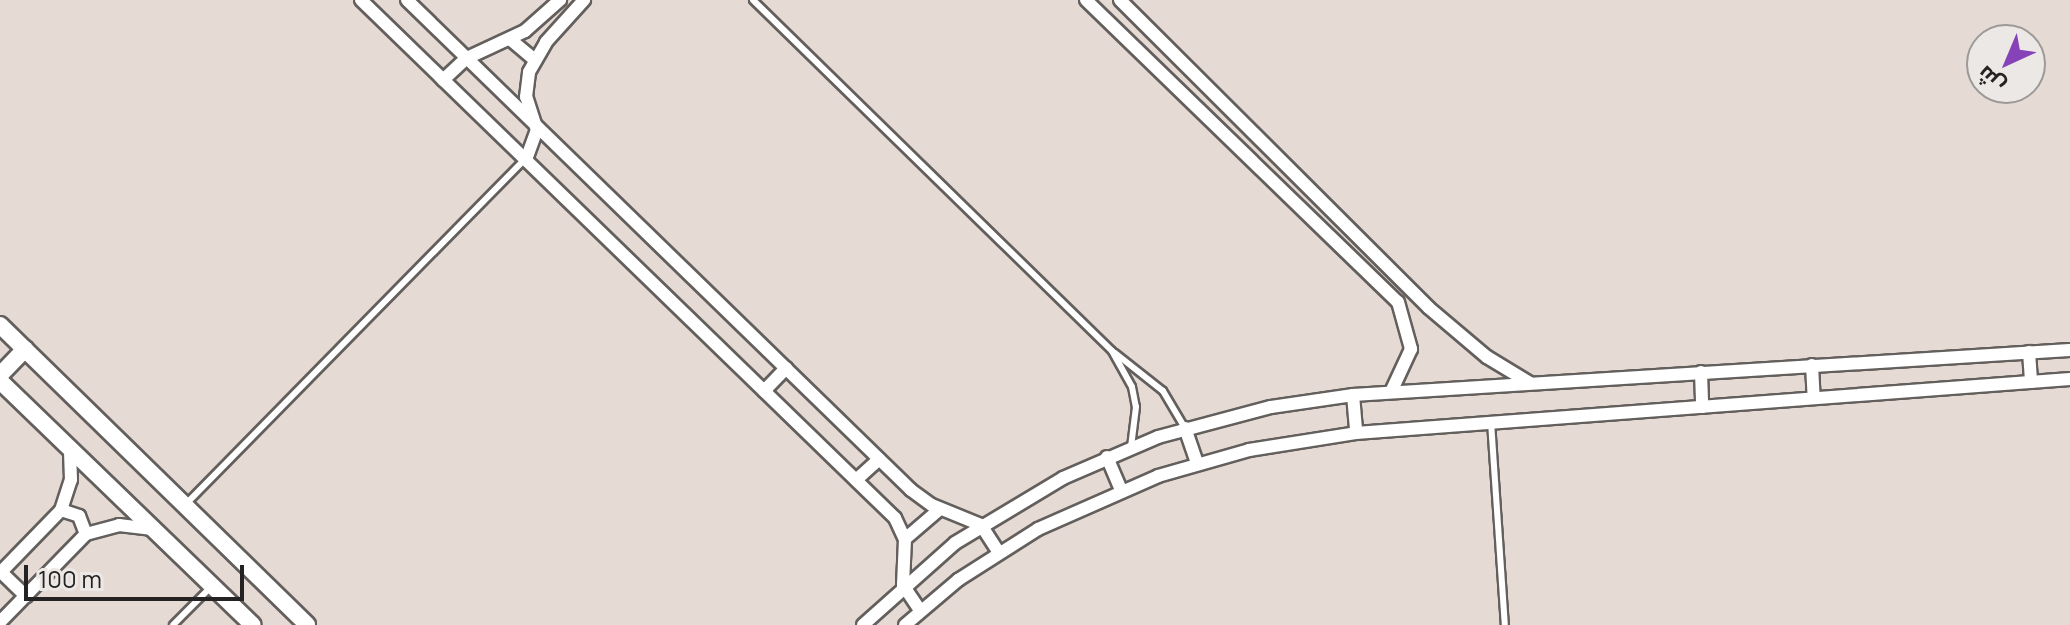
<!DOCTYPE html>
<html>
<head>
<meta charset="utf-8">
<style>
	body { margin:0 }
	#map { position:relative; width:2070px; height:625px; overflow:hidden; background:#ece8e6; font-family:Manrope,Cairo,sans-serif }
	div>[style] { position:absolute }
	.built>* { inset:0; background:#e6dbd4 }
	.roads { filter:drop-shadow(2px 0 #635f5d) drop-shadow(-2px 0 #635f5d) drop-shadow(0 2px #635f5d) drop-shadow(0 -2px #635f5d) }
	.service>* { height:6px; margin:-3px; padding:0 3px; transform-origin:3px; border-radius:3px; background:#fff }
	.minor>* { height:12px; margin:-6px; padding:0 6px; transform-origin:6px; border-radius:6px; background:#fff }
	.tertiary>* { height:16px; margin:-8px; padding:0 8px; transform-origin:8px; border-radius:8px; background:#fff }
	span { translate:-50% -50%; white-space:nowrap; text-align:center; line-height:1.15; -webkit-text-stroke:6px #ece8e6; paint-order:stroke }
	.north { position:absolute; left:1966px; top:24px; width:80px; height:80px; box-sizing:border-box; background:#ece8e6; border:2px solid #9c9998; border-radius:50%; rotate:224deg; font-size:22px; font-weight:700; line-height:32px; text-align:center; color:#242222 }
	.north::after { content:''; display:block; margin:auto; width:28px; height:36px; background:#8643b7; clip-path:polygon(50% 0,100% 100%,50% 72%,0 100%) }
	.scale { position:absolute; left:24px; top:565px; width:220px; height:36px; box-sizing:border-box; border:4px solid #242222; border-top:0; padding-left:10px; font-size:24px; line-height:28px; white-space:nowrap; color:#242222; -webkit-text-stroke:6px #ece8e6; paint-order:stroke }
</style>
</head>
<body>
<div id="map">
	<div class="built">
		<div style="clip-path:polygon(evenodd,0 0,2070px 0,2070px 625px,0 625px,0 0,1982px 40px,2030px 40px,2030px 88px,1982px 88px,1982px 40px)"></div>
	</div>
	<div class="roads">
		<div class="service">
			<div style="left:753px;top:0;width:502px;rotate:44.35deg"></div>
			<div style="left:1112px;top:351px;width:41px;rotate:60.9deg"></div>
			<div style="left:1132px;top:387px;width:20px;rotate:79deg"></div>
			<div style="left:1136px;top:407px;width:40px;rotate:97.1deg"></div>
			<div style="left:1115px;top:353px;width:61px;rotate:38.4deg"></div>
			<div style="left:1163px;top:391px;width:43px;rotate:59.3deg"></div>
			<div style="left:1491px;top:422px;width:203px;rotate:86.1deg"></div>
			<div style="left:185px;top:505px;width:485px;rotate:-45.5deg"></div>
			<div style="left:173px;top:625px;width:55px;rotate:-45deg"></div>
		</div>
		<div class="minor">
			<div style="left:361px;top:0;width:744px;rotate:44.13deg"></div>
			<div style="left:895px;top:518px;width:23px;rotate:65deg"></div>
			<div style="left:905px;top:539px;width:46px;rotate:92.5deg"></div>
			<div style="left:903px;top:585px;width:30px;rotate:56deg"></div>
			<div style="left:407px;top:0;width:703px;rotate:44.19deg"></div>
			<div style="left:911px;top:490px;width:26px;rotate:36deg"></div>
			<div style="left:932px;top:505px;width:53px;rotate:22.2deg"></div>
			<div style="left:981px;top:525px;width:33px;rotate:57deg"></div>
			<div style="left:1086px;top:0;width:434px;rotate:44.1deg"></div>
			<div style="left:1398px;top:302px;width:49px;rotate:74.5deg"></div>
			<div style="left:1411px;top:349px;width:47px;rotate:114.9deg"></div>
			<div style="left:1120px;top:0;width:436px;rotate:44.9deg"></div>
			<div style="left:1429px;top:308px;width:76px;rotate:40.2deg"></div>
			<div style="left:1487px;top:357px;width:50px;rotate:31.2deg"></div>
			<div style="left:511px;top:40px;width:31px;rotate:40deg"></div>
			<div style="left:443px;top:80px;width:33px;rotate:-43deg"></div>
			<div style="left:467px;top:58px;width:64px;rotate:-25deg"></div>
			<div style="left:525px;top:31px;width:47px;rotate:-41.5deg"></div>
			<div style="left:527px;top:157px;width:29px;rotate:-70deg"></div>
			<div style="left:537px;top:130px;width:35px;rotate:-108deg"></div>
			<div style="left:526px;top:97px;width:25px;rotate:-83deg"></div>
			<div style="left:529px;top:72px;width:34px;rotate:-60deg"></div>
			<div style="left:546px;top:42px;width:57px;rotate:-47.9deg"></div>
			<div style="left:2029px;top:352px;width:30px;rotate:86deg"></div>
			<div style="left:1812px;top:365px;width:33px;rotate:87deg"></div>
			<div style="left:1701px;top:372px;width:35px;rotate:88deg"></div>
			<div style="left:764px;top:391px;width:32px;rotate:-46deg"></div>
			<div style="left:1353px;top:395px;width:38px;rotate:85deg"></div>
			<div style="left:1185px;top:428px;width:37px;rotate:71deg"></div>
			<div style="left:1107px;top:457px;width:36px;rotate:67deg"></div>
			<div style="left:856px;top:480px;width:31px;rotate:-42deg"></div>
			<div style="left:61px;top:510px;width:19px;rotate:18deg"></div>
			<div style="left:79px;top:516px;width:19px;rotate:69deg"></div>
			<div style="left:905px;top:539px;width:46px;rotate:-40.6deg"></div>
			<div style="left:1px;top:572px;width:35px;rotate:44deg"></div>
			<div style="left:0;top:573px;width:88px;rotate:-45.9deg"></div>
			<div style="left:61px;top:510px;width:32px;rotate:-72deg"></div>
			<div style="left:71px;top:480px;width:31px;rotate:-92deg"></div>
			<div style="left:0;top:622px;width:123px;rotate:-45.7deg"></div>
			<div style="left:86px;top:534px;width:34px;rotate:-15deg"></div>
			<div style="left:119px;top:525px;width:34px;rotate:7deg"></div>
			<div style="left:863px;top:625px;width:123px;rotate:-41.7deg"></div>
			<div style="left:955px;top:543px;width:126px;rotate:-31deg"></div>
			<div style="left:1063px;top:478px;width:103px;rotate:-23.3deg"></div>
			<div style="left:1158px;top:437px;width:117px;rotate:-14.9deg"></div>
			<div style="left:1271px;top:407px;width:83px;rotate:-8.3deg"></div>
			<div style="left:1353px;top:395px;width:718px;rotate:-3.59deg"></div>
			<div style="left:905px;top:625px;width:70px;rotate:-40.3deg"></div>
			<div style="left:958px;top:580px;width:95px;rotate:-32.5deg"></div>
			<div style="left:1038px;top:529px;width:131px;rotate:-23.8deg"></div>
			<div style="left:1158px;top:476px;width:95px;rotate:-15.9deg"></div>
			<div style="left:1249px;top:450px;width:108px;rotate:-9deg"></div>
			<div style="left:1356px;top:433px;width:716px;rotate:-4.33deg"></div>
		</div>
		<div class="tertiary">
			<div style="left:0;top:325px;width:429px;rotate:44.3deg"></div>
			<div style="left:0;top:375px;width:36px;rotate:-46deg"></div>
			<div style="left:0;top:381px;width:351px;rotate:44deg"></div>
		</div>
	</div>
	<div class="north">ش</div>
	<div class="scale">100 m</div>
</div>
</body>
</html>
